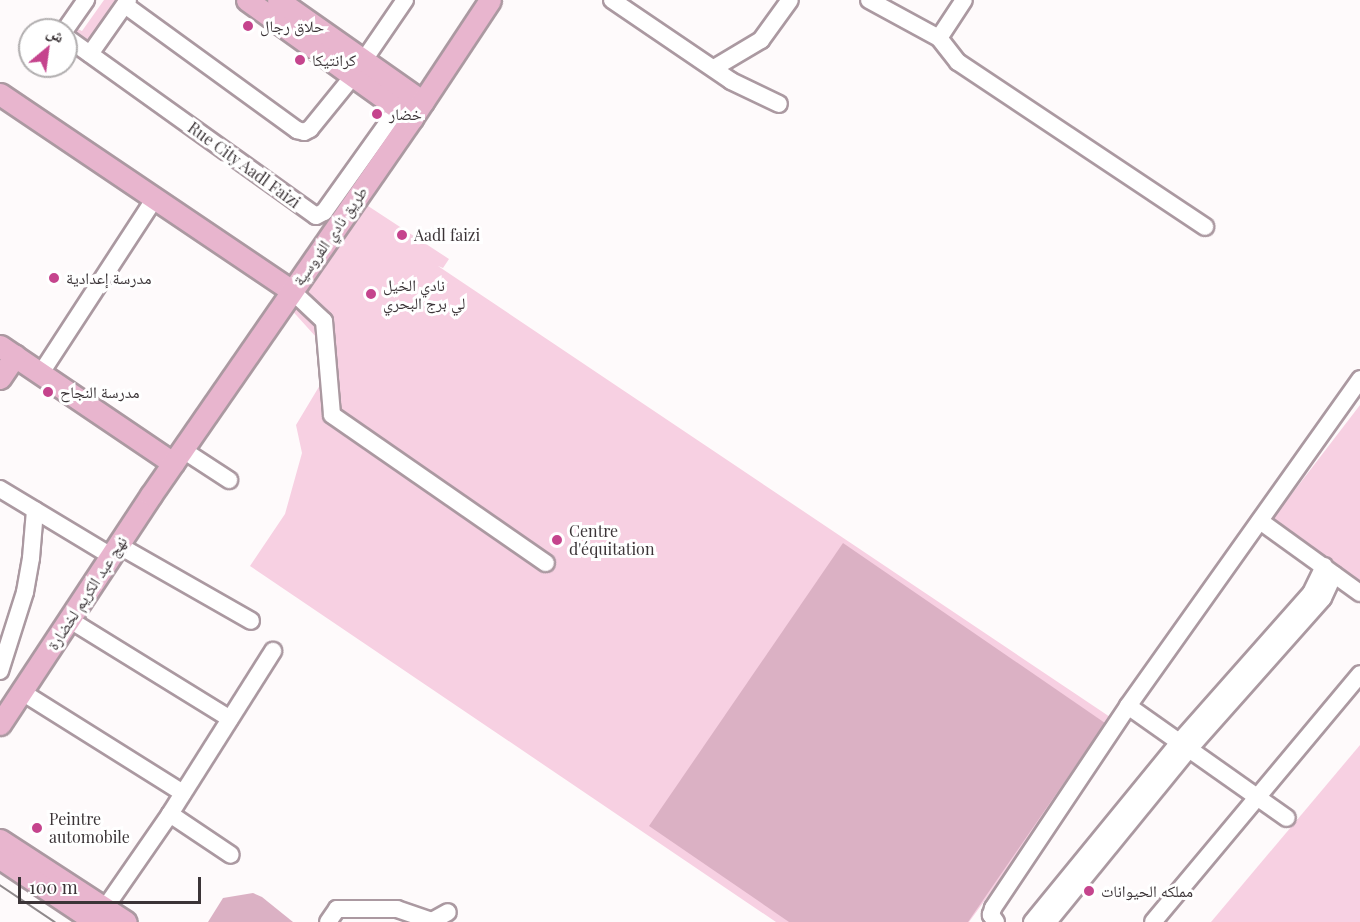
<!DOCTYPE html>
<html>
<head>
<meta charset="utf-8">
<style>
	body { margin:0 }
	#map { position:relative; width:1360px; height:922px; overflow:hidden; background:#fefafb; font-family:"Playfair Display","Noto Naskh Arabic",serif }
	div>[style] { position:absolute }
	.green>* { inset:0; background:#f7d0e2 }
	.forest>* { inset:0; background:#dbb1c4 }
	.roads { filter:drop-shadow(2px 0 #ab99a1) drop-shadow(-2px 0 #ab99a1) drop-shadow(0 2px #ab99a1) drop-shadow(0 -2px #ab99a1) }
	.minor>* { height:16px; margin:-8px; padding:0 8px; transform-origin:8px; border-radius:8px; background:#fff }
	.major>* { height:21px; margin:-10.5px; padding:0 10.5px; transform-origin:10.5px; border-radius:10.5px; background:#e8b5ce }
	.tram>* { height:1.5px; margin:-0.75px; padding:0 0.75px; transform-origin:0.75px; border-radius:0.75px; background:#8f898b }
	.dots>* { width:16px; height:16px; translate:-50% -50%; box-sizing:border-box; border:3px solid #fff; border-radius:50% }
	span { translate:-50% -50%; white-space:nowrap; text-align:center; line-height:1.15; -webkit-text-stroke:6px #fff; paint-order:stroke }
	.poi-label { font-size:16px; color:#3b3437 }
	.left { translate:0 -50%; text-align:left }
	.street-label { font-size:16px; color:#3b3437 }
	.north { position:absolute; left:18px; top:18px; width:60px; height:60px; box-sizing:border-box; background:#fff; border:2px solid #b1aeaf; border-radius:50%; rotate:29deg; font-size:16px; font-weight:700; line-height:24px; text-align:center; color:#3b3437 }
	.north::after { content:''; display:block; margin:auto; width:21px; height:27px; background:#c5448d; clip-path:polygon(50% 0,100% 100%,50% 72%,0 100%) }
	.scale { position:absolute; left:18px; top:877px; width:183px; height:27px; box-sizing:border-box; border:3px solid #3b3437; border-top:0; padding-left:8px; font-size:18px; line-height:21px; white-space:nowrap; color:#3b3437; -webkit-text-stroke:4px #fff; paint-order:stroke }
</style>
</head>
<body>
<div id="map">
	<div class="green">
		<div style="clip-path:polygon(104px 0,123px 0,92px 46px,81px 42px,69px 28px,73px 27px,82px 31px)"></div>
		<div style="clip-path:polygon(365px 204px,449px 259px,443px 268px,438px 266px,1116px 721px,969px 922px,776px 922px,250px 566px,285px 514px,302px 453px,296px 425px,323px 380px,316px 337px,288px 306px)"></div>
		<div style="clip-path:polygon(1360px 405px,1360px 586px,1271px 521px)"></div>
		<div style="clip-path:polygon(1360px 745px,1360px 922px,1211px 922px)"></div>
	</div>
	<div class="forest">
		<div style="clip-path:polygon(843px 543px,1105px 723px,968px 922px,789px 922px,649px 826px)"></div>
		<div style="clip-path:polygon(253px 893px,262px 897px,293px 922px,208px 922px,223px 898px)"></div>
	</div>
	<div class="roads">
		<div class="minor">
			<div style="left:612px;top:0;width:144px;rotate:34.2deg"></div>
			<div style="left:731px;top:81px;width:53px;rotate:25.6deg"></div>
			<div style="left:869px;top:0;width:80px;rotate:28.5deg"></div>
			<div style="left:939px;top:38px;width:45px;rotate:-56.7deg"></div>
			<div style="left:125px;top:5px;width:213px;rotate:36deg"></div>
			<div style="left:297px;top:130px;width:7px;rotate:16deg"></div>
			<div style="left:304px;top:132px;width:7px;rotate:-27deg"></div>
			<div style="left:310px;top:129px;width:68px;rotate:-50.9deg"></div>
			<div style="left:353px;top:76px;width:92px;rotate:-55.6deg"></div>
			<div style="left:65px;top:30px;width:37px;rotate:-55deg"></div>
			<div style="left:66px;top:37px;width:307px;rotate:35.6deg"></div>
			<div style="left:316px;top:216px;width:9px;rotate:-27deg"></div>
			<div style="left:324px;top:212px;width:138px;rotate:-54.5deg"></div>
			<div style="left:939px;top:38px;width:31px;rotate:52deg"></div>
			<div style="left:958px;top:62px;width:297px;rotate:33.7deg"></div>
			<div style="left:90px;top:54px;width:66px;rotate:-54.9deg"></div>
			<div style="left:714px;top:68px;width:55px;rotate:-30.8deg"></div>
			<div style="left:761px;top:40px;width:49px;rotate:-54.1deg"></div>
			<div style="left:292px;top:291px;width:44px;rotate:43.2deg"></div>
			<div style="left:324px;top:321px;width:94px;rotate:85.1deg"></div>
			<div style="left:332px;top:415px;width:260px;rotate:34.7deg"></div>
			<div style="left:41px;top:373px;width:209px;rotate:-56.9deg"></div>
			<div style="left:183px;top:450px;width:55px;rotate:33.1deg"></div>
			<div style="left:0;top:489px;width:130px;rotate:31.1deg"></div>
			<div style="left:1260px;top:521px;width:123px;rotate:35.8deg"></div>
			<div style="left:118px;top:545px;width:153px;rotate:29.7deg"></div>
			<div style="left:70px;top:620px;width:188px;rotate:31.7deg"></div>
			<div style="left:0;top:671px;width:83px;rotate:-72.4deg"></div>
			<div style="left:25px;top:592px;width:35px;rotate:-80deg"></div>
			<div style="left:31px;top:558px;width:48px;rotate:-85.2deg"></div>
			<div style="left:22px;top:692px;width:190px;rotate:32.1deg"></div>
			<div style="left:1128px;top:706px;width:194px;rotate:35.2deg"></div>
			<div style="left:170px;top:814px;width:73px;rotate:33.9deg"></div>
			<div style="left:105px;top:908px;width:114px;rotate:-55.3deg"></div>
			<div style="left:170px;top:814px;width:193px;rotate:-57.7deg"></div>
			<div style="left:328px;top:922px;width:16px;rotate:-55deg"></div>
			<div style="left:337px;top:909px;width:60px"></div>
			<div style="left:397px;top:909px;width:37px;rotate:19deg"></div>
			<div style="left:432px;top:921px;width:18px;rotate:-29deg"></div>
			<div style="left:996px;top:922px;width:9px;rotate:-126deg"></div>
			<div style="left:991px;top:915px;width:7px;rotate:-74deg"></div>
			<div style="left:993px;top:908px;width:243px;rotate:-56.2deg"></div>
			<div style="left:1128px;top:706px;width:401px;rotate:-54.6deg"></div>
			<div style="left:1032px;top:922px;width:234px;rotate:-50.7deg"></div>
			<div style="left:1180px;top:741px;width:198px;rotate:-48.5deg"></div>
			<div style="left:1311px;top:593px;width:30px;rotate:-64deg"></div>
			<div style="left:1048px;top:922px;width:225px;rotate:-50.8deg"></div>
			<div style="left:1190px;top:748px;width:200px;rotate:-48.4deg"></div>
			<div style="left:1323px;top:598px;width:26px;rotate:-65deg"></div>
			<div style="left:1153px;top:922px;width:323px;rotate:-50.1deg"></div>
		</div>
		<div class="major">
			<div style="left:247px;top:0;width:203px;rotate:35.6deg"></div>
			<div style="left:278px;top:0;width:177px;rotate:35.1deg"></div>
			<div style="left:0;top:94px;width:352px;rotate:34deg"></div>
			<div style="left:0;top:346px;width:209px;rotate:34.1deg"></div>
			<div style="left:0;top:378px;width:27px;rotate:-56deg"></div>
			<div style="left:0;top:724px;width:274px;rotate:-56.6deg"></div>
			<div style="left:151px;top:495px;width:459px;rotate:-55.3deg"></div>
			<div style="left:412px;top:118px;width:141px;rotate:-56.5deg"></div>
			<div style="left:0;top:840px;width:150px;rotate:33.1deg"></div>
			<div style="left:0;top:858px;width:115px;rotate:33.7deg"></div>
		</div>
	</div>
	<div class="tram">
		<div style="left:0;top:885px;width:66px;rotate:33.9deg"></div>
	</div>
	<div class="dots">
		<div style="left:248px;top:26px;background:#c5448d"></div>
		<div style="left:300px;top:60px;background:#c5448d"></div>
		<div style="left:377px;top:114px;background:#c5448d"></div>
		<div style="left:402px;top:235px;background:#c5448d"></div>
		<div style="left:54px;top:278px;background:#c5448d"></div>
		<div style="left:371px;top:294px;background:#c5448d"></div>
		<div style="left:48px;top:392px;background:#c5448d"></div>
		<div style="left:557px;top:540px;background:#c5448d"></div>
		<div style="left:37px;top:828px;background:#c5448d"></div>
		<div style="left:1089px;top:891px;background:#c5448d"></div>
	</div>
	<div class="poi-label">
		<span class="left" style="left:260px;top:26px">حلاق رجال</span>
		<span class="left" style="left:312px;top:60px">كرانتيكا</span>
		<span class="left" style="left:389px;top:114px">خضار</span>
		<span class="left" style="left:414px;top:235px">Aadl faizi</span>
		<span class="left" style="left:66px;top:278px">مدرسة إعدادية</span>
		<span class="left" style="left:383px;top:294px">نادي الخيل<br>لي برج البحري</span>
		<span class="left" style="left:60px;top:392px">مدرسة النجاح</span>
		<span class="left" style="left:569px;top:540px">Centre<br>d'équitation</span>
		<span class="left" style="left:49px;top:828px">Peintre<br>automobile</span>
		<span class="left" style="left:1101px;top:891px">مملكه الحيوانات</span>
	</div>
	<div class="street-label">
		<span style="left:244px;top:165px;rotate:36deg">Rue City Aadl Faizi</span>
		<span style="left:330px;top:236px;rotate:-55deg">طريق نادي الفروسية</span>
		<span style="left:87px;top:593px;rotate:-57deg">نهج عبد الكريم لخضارة</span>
	</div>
	<div class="north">ش</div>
	<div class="scale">100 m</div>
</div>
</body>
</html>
